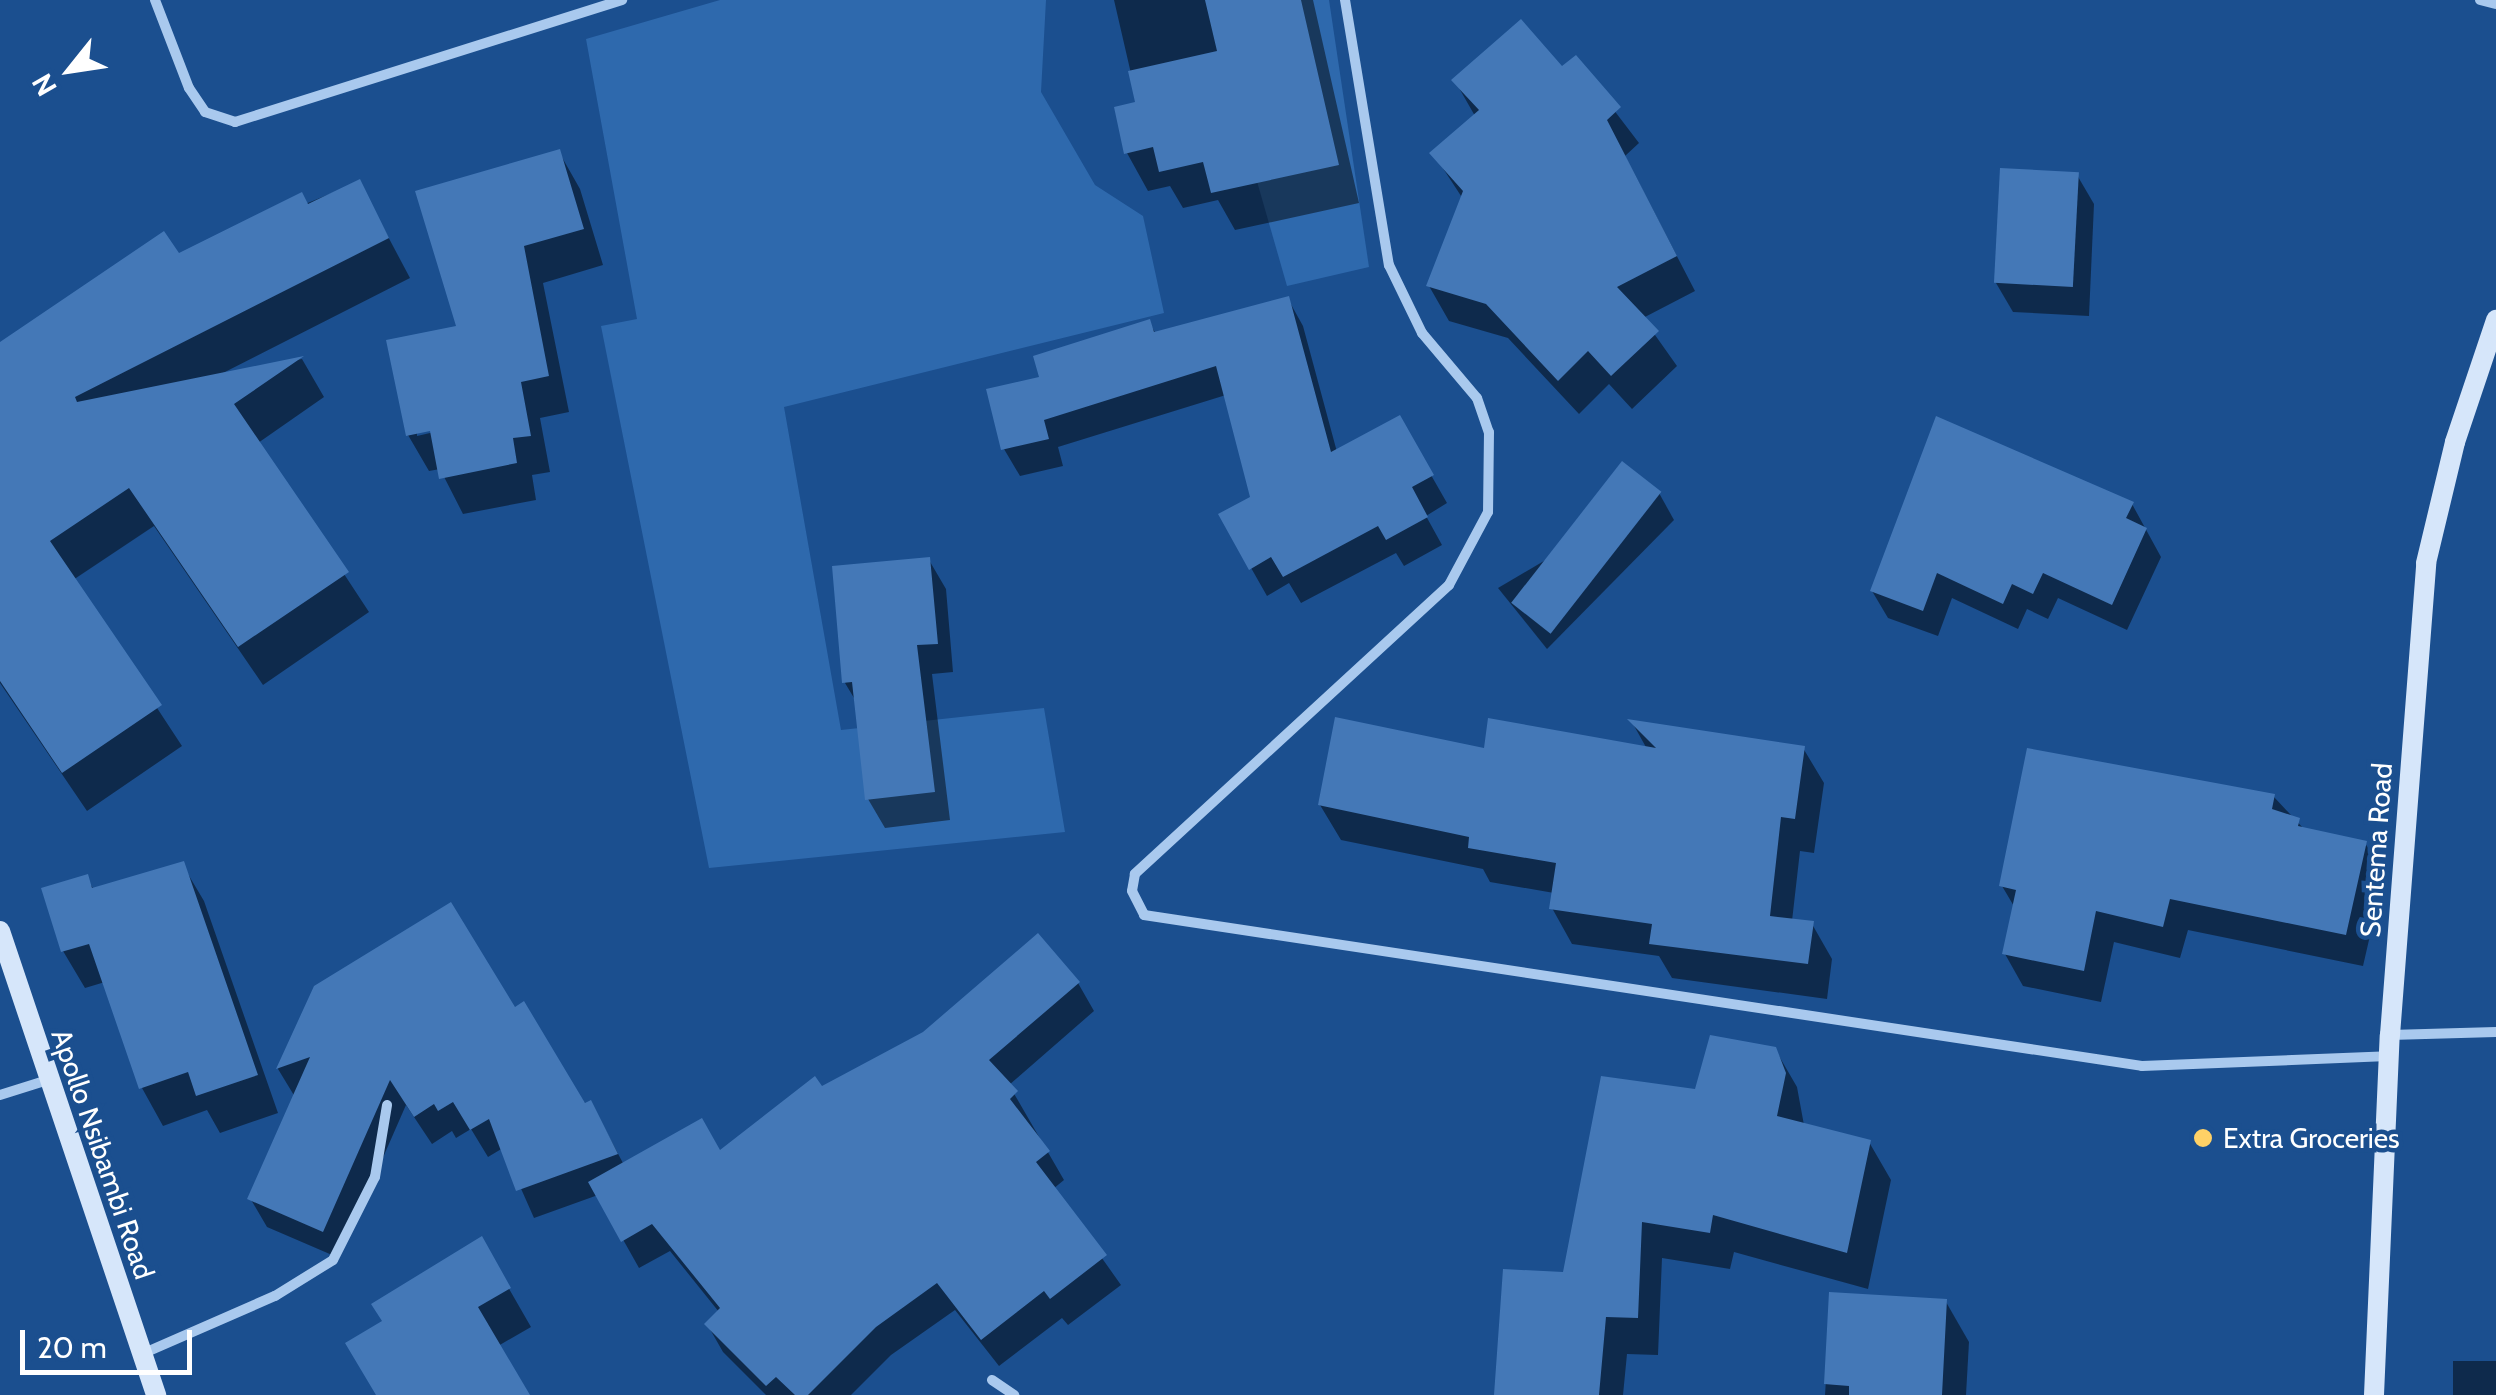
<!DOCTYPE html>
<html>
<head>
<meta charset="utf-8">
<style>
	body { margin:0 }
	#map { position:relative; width:2496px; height:1395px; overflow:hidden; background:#1b4f8f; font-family:Cabin,sans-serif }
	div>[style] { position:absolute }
	.green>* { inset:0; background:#2e69ad }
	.shadow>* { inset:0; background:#0007; transform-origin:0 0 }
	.building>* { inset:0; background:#4478b7; transform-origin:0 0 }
	.street>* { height:10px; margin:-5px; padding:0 5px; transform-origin:5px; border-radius:5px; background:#a9c9ee }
	.secondary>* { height:20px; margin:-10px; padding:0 10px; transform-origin:10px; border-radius:10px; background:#d6e6fa }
	.dots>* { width:28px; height:28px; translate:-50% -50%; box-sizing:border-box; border:5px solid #1b4f8f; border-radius:50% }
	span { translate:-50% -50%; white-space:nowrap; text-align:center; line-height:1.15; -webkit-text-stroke:9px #1b4f8f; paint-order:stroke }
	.street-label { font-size:28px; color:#fff }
	.poi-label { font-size:28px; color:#fff }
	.left { translate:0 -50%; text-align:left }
	.north { position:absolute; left:20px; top:20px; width:100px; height:100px; -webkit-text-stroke:8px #1b4f8f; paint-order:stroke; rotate:240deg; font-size:28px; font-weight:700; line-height:40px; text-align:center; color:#fff }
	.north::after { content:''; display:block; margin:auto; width:35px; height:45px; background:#fff; clip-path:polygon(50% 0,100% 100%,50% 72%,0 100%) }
	.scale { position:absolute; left:20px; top:1330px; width:172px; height:45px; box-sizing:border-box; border:5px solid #fff; border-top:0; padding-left:12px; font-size:30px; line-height:35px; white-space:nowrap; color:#fff; -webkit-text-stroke:8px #1b4f8f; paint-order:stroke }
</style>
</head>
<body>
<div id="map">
	<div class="green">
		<div style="clip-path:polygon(720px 0,1046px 0,1041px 92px,1095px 185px,1143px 216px,1164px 313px,784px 407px,841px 730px,1044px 708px,1065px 832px,709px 868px,601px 326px,637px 319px,586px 39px)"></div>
		<div style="clip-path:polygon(1205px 0,1329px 0,1369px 267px,1287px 286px)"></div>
	</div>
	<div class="shadow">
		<div style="clip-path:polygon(1114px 0,1313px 0,1359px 203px,1235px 230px,1218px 200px,1183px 208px,1170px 186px,1148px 191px,1127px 153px,1138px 104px)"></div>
		<div style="clip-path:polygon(1575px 59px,1639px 143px,1625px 156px,1695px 291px,1643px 318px,1677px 366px,1632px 409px,1609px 384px,1579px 414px,1508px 338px,1449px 321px,1429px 286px,1463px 199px,1433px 153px,1475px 116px,1455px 81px,1562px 70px)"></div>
		<div style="clip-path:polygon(evenodd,559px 152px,580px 189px,603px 265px,543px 283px,569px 412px,540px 418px,550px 472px,532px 475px,536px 500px,463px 514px,440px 469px,429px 471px,408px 435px,459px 328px,559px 152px,443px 430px,417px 436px,417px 431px,443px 430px)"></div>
		<div style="clip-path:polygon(2077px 175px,2094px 204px,2089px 316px,2013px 312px,1996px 283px)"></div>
		<div style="clip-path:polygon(359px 182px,410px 278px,221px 374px,302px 359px,324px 397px,258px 443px,369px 612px,263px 685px,154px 526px,73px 580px,182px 746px,87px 811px,0 683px,0 362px,178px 256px)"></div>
		<div style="clip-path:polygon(1288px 299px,1303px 326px,1337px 452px,1399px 419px,1447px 503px,1426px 516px,1442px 545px,1404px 566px,1396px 553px,1301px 603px,1289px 583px,1267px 596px,1221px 515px,1253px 498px,1226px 395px,1058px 447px,1063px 466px,1020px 476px,1004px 449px,1043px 379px,1149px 322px,1156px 334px)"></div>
		<div style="clip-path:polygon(1659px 493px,1674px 520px,1547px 649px,1498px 588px)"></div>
		<div style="clip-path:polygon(2132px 504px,2161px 557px,2127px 630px,2058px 598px,2048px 619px,2027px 609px,2018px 629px,1952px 598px,1938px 636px,1888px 618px,1872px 591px)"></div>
		<div style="clip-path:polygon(929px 560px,946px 589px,953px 672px,932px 674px,950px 820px,885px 828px,868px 799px,857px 703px,845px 683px)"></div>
		<div style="clip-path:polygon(1632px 722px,1803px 748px,1824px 783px,1814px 853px,1800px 851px,1792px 921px,1812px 924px,1832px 959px,1827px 999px,1672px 978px,1659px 956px,1572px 944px,1552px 908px,1554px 893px,1490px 882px,1483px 869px,1341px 840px,1320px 805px,1486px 751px,1647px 749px)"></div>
		<div style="clip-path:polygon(2274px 797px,2304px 829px,2365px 843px,2384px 875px,2363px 966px,2188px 930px,2180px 958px,2114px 942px,2101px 1002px,2023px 986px,2005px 954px,2015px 908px,2002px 886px)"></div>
		<div style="clip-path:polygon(182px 864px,204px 901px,278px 1113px,220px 1133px,207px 1110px,163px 1126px,142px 1088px,105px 982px,85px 988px,63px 951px,86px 877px,94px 890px)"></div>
		<div style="clip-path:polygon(1078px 983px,1094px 1011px,1009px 1085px,1064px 1180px,1053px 1189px,1121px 1285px,1068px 1325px,1062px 1318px,999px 1366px,955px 1310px,891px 1355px,851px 1395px,766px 1395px,723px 1352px,707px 1324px,719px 1312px,670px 1251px,639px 1268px,598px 1195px,534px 1218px,503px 1148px,488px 1157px,471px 1129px,456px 1138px,452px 1131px,432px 1144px,406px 1105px,339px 1258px,267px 1227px,250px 1198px,295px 1097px,278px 1069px,316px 987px,514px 1010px,606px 1131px,624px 1165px,719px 1154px,822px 1089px)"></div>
		<div style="clip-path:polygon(1775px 1049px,1797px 1087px,1804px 1125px,1869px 1142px,1891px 1180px,1868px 1289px,1734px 1252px,1730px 1269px,1662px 1258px,1658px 1355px,1627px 1354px,1623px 1395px,1496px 1395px,1565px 1274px,1697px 1092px)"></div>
		<div style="clip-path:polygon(481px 1240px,531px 1327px,498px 1346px,527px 1395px,378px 1395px,385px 1323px)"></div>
		<div style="clip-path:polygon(1831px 1295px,1946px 1302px,1969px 1342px,1966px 1395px,1825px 1395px)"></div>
		<div style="left:2496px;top:1361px;width:34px;height:43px;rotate:90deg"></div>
	</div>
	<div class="building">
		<div style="clip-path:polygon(1205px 0,1301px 0,1339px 165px,1211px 193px,1203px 162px,1159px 172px,1153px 147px,1124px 154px,1114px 107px,1135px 102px,1128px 71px,1217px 51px)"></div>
		<div style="clip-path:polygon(1521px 19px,1562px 66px,1576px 55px,1621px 107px,1607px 120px,1677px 256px,1617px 287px,1659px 331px,1611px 376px,1588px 351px,1558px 381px,1486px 304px,1426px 286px,1463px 191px,1429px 153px,1479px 110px,1451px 80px)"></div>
		<div style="clip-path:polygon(560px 149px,584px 229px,524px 246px,549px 376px,521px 382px,531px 436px,513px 438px,517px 463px,439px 479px,430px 431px,406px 436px,386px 340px,456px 326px,415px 191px)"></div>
		<div style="left:2000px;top:168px;width:79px;height:115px;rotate:3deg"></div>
		<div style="clip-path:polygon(360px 179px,389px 238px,75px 397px,77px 402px,304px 356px,234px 404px,349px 572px,238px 647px,129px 488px,50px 541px,162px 705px,62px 773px,0 681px,0 342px,164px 231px,179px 253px,302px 192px,308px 204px)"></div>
		<div style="clip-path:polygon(1289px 296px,1331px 452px,1400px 415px,1434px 475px,1412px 487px,1428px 517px,1386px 540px,1378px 526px,1283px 577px,1271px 557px,1249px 570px,1218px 514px,1250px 497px,1216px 366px,1044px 420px,1049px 439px,1001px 450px,986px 389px,1039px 377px,1033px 356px,1150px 319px,1154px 332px)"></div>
		<div style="clip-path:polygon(1936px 416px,2134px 502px,2126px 518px,2147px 528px,2112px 605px,2043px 573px,2033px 594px,2012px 584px,2003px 604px,1937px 573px,1923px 611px,1870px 591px)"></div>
		<div style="left:1622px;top:461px;width:50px;height:180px;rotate:38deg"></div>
		<div style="clip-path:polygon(930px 557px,938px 644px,917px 645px,935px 792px,865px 800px,852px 682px,842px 683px,832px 566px)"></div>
		<div style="clip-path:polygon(1335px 717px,1484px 748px,1488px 718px,1656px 748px,1627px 719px,1805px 746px,1795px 819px,1781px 817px,1770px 916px,1814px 921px,1808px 964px,1649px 944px,1652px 924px,1549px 909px,1556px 863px,1468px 848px,1469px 837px,1318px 805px)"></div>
		<div style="clip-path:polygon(2027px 748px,2275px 794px,2272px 809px,2300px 818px,2298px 826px,2367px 841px,2346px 935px,2170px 899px,2163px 927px,2096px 911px,2084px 971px,2002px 954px,2016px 890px,1999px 886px)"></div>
		<div style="clip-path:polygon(184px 861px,258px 1075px,196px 1096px,188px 1072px,139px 1089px,89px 944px,61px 952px,41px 888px,88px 874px,92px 888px)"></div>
		<div style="clip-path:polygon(451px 902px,515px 1007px,524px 1001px,585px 1103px,591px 1100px,618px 1154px,516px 1191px,489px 1119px,470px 1130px,453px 1102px,438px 1111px,434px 1104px,414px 1117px,390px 1080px,323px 1232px,247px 1199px,310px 1057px,276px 1069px,314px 986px)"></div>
		<div style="clip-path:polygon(1038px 933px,1080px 982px,989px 1060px,1018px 1091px,1010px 1099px,1050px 1151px,1036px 1162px,1107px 1255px,1050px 1299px,1044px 1291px,981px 1340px,937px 1283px,876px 1327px,808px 1395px,795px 1395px,776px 1377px,766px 1386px,704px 1324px,720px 1308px,652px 1224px,621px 1242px,588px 1182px,702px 1118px,720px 1150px,815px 1076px,822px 1086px,923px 1032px)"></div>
		<div style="clip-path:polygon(1710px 1035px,1776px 1047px,1786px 1073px,1777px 1116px,1871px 1140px,1847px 1253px,1713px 1215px,1710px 1233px,1642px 1222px,1638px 1318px,1606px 1317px,1599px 1395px,1494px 1395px,1503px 1269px,1563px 1272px,1601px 1076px,1695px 1089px)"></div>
		<div style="clip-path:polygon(482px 1236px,511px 1288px,478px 1307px,530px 1395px,376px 1395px,345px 1343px,382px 1321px,371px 1304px)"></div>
		<div style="clip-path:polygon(1829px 1292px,1947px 1299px,1942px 1395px,1849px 1395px,1849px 1386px,1824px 1384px)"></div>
	</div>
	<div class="street">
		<div style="left:155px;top:0;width:94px;rotate:68.9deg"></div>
		<div style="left:189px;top:88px;width:29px;rotate:56deg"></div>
		<div style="left:205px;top:112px;width:32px;rotate:18deg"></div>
		<div style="left:235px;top:122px;width:406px;rotate:-17.5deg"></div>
		<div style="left:1345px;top:0;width:269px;rotate:80.6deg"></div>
		<div style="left:1389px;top:265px;width:76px;rotate:64.1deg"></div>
		<div style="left:1422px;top:333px;width:85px;rotate:49.8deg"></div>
		<div style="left:1477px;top:398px;width:36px;rotate:71deg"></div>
		<div style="left:1489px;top:432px;width:80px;rotate:90.7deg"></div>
		<div style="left:1488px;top:512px;width:83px;rotate:118.1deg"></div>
		<div style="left:1449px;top:585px;width:427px;rotate:137.4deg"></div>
		<div style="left:1135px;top:874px;width:17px;rotate:100deg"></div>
		<div style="left:1132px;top:891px;width:27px;rotate:63deg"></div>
		<div style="left:1144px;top:915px;width:1009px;rotate:8.6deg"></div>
		<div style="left:2142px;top:1066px;width:246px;rotate:-2.3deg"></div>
		<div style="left:2480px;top:0;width:16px;rotate:14deg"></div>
		<div style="left:2390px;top:1035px;width:106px;rotate:-1.6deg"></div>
		<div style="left:0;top:1095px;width:50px;rotate:-17.4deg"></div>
		<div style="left:142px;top:1354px;width:145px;rotate:-23.6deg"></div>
		<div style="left:275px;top:1296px;width:68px;rotate:-31.8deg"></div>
		<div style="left:333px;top:1260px;width:93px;rotate:-63.2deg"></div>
		<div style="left:375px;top:1177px;width:73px;rotate:-80.5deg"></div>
		<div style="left:992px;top:1380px;width:27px;rotate:34deg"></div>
	</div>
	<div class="secondary">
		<div style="left:0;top:931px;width:490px;rotate:71.4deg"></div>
		<div style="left:2374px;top:1395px;width:360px;rotate:-87.5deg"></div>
		<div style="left:2390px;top:1035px;width:473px;rotate:-85.6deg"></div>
		<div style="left:2426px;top:563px;width:124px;rotate:-76.5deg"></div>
		<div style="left:2455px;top:442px;width:129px;rotate:-71.4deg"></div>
	</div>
	<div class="dots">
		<div style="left:2203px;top:1138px;background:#ffd166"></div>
	</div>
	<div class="street-label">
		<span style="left:2376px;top:850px;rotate:-86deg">Sentema Road</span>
		<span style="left:103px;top:1154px;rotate:71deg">Apollo Nsibambi Road</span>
	</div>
	<div class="poi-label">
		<span class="left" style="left:2223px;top:1138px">Extra Groceries</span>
	</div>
	<div class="north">N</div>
	<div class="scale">20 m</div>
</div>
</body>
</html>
